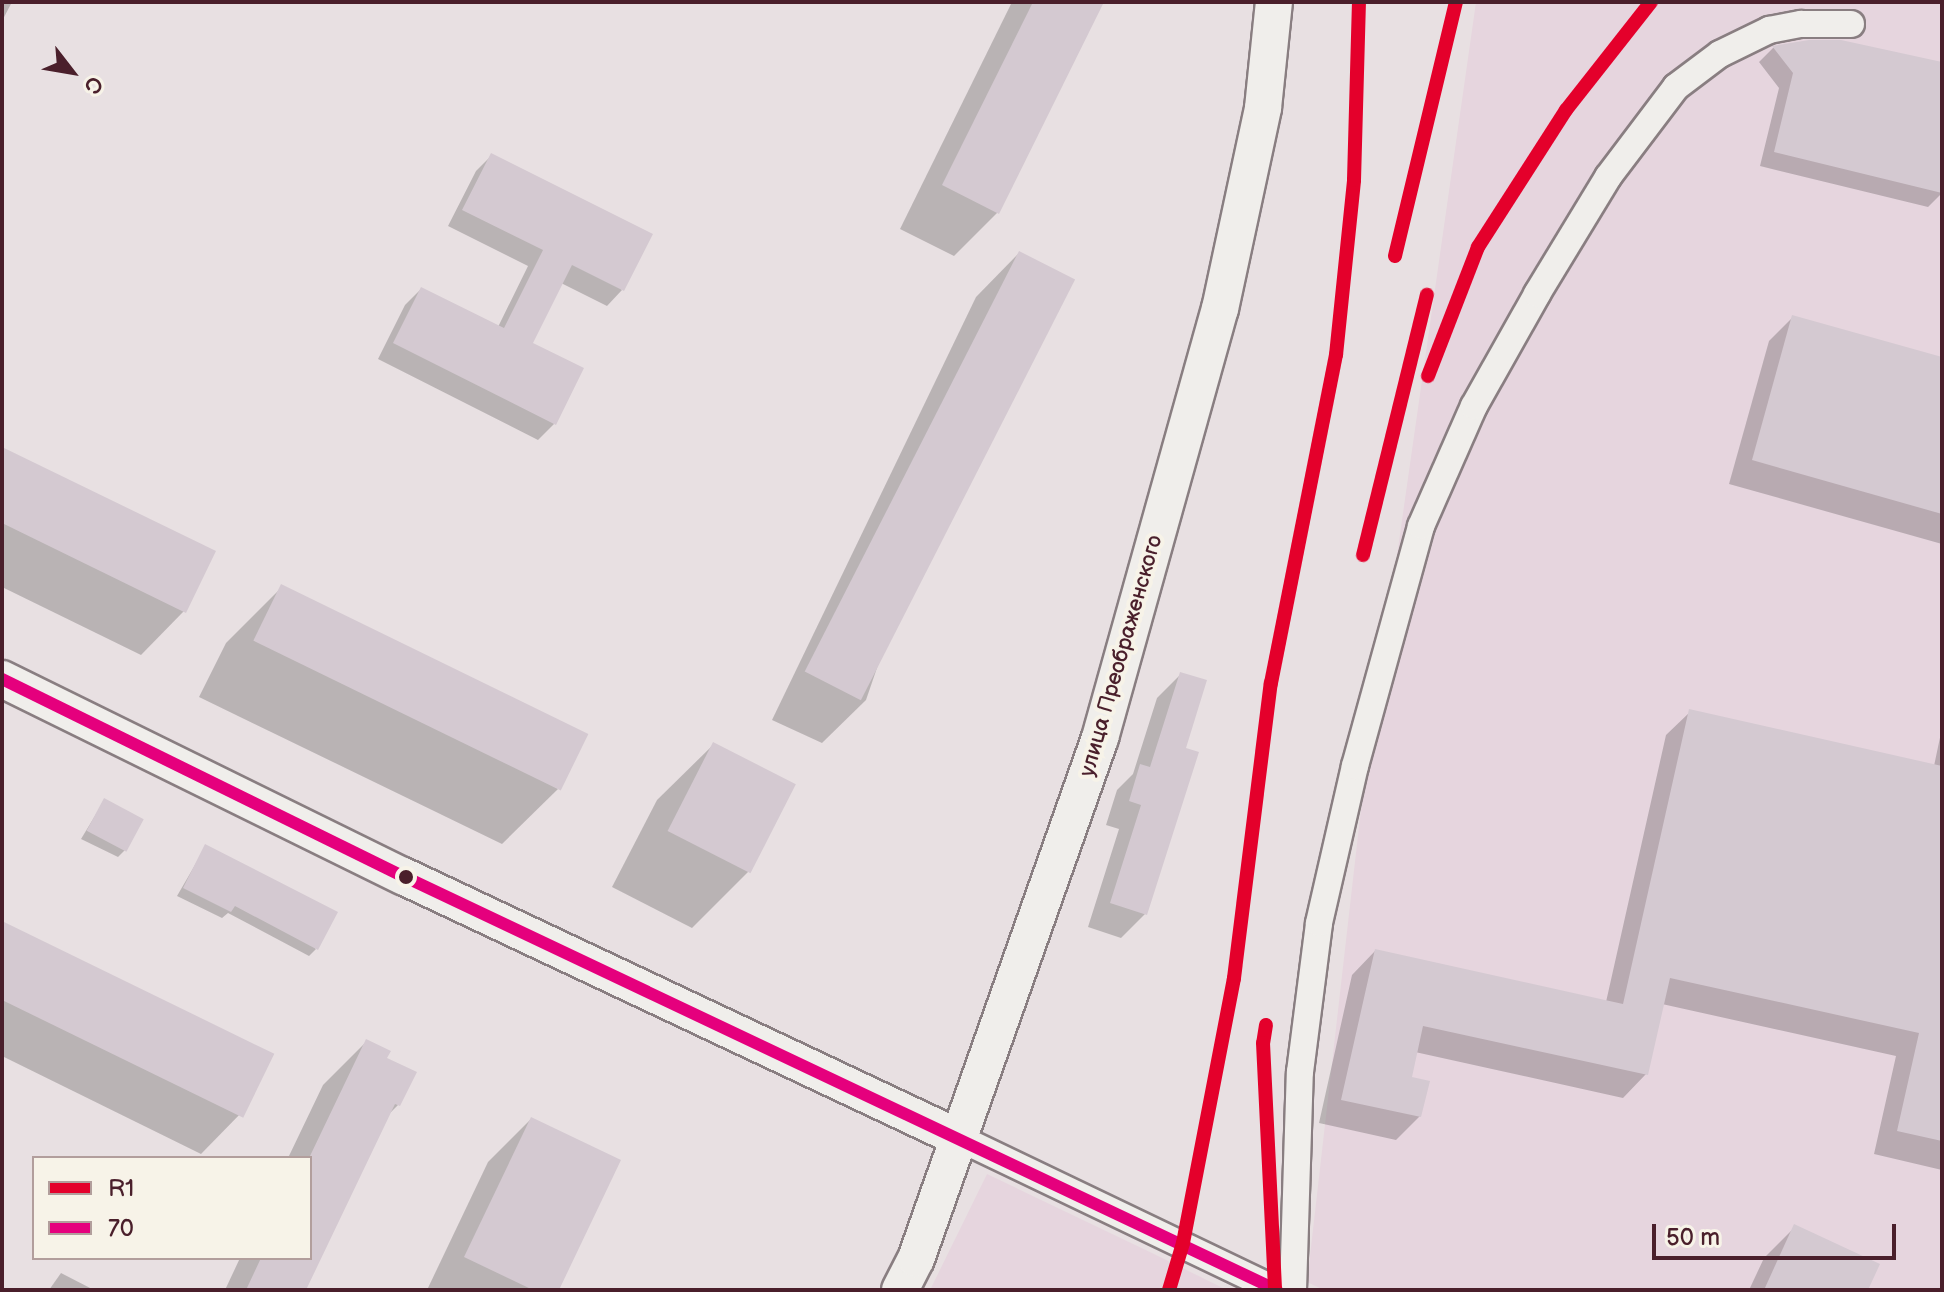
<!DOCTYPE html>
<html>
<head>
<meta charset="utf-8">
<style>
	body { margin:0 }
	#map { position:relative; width:1944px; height:1292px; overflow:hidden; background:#e8e0e2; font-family:"Balsamiq Sans",sans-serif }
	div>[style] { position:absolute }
	.built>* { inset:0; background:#e6d5de }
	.shadow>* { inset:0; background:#0003 }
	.building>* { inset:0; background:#d4c9d1; transform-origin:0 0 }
	.roads { filter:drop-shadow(2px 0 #897e81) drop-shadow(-2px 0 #897e81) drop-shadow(0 2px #897e81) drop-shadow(0 -2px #897e81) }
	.street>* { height:26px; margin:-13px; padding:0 13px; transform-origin:13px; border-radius:13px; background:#f0eeeb }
	.secondary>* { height:36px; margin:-18px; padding:0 18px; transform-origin:18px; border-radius:18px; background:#f0eeeb }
	.bus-1>* { height:12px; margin:-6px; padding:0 6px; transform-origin:6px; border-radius:6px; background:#e5007d }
	.rail-1>* { height:14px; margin:-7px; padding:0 7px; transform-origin:7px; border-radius:7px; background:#e4002b }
	.dots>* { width:22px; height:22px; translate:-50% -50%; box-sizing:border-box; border:4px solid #f7f3e8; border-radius:50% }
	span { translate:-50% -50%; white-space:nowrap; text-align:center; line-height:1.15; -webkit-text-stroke:8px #f7f3e8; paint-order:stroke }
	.street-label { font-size:22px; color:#4a1f2b }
	.frame { position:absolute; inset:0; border:4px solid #4a1f2b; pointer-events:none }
	.legend { position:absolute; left:32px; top:1156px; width:280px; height:104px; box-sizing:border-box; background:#f7f3e8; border:2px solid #b29e9c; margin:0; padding:10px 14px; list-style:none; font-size:24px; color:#4a1f2b }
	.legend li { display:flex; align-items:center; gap:16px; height:40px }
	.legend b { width:40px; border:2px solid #b29e9c }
	.north { position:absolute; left:32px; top:32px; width:80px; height:80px; -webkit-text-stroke:6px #f7f3e8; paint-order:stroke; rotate:121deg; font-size:22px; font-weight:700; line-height:32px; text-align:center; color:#4a1f2b }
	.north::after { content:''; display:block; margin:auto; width:28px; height:36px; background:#4a1f2b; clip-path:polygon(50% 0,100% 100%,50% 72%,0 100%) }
	.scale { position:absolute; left:1652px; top:1224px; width:244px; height:36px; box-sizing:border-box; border:4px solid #4a1f2b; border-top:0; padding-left:10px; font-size:24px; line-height:28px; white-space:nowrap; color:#4a1f2b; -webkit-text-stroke:6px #f7f3e8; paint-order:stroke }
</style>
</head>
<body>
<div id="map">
	<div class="built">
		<div style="clip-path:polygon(1476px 2px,1942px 2px,1942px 1290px,1324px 1290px,1307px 1282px,1362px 800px)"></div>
		<div style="clip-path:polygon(987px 1174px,1154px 1254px,1227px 1290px,930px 1290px)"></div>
	</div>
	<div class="shadow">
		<div style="clip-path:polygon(2px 2px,12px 2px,2px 21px)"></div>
		<div style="clip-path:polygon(1012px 2px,1102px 2px,997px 213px,954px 256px,900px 229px)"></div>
		<div style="clip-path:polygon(1809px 42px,1942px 64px,1942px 193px,1928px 207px,1760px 166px,1779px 88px,1759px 62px,1773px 48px)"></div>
		<div style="clip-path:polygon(492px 155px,622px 290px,607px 306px,561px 283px,530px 343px,554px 424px,538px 440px,378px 359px,405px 305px,421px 289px,498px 327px,528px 266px,448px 226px,476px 171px)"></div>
		<div style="clip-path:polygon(1019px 253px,866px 700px,822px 743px,772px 720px,976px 297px)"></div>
		<div style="clip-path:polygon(1793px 317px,1942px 359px,1942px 544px,1729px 484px,1769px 341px)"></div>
		<div style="clip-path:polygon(2px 449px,184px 611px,141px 655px,2px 587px)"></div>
		<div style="clip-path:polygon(282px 587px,558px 789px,502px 844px,199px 697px,226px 643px)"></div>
		<div style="clip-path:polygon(1181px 674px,1183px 749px,1145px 914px,1121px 938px,1088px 927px,1119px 829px,1106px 825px,1117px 790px,1133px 774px,1157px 698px)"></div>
		<div style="clip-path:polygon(1690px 712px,1934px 766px,1942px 728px,1942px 1170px,1874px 1154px,1896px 1056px,1662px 1004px,1646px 1074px,1623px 1098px,1415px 1052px,1409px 1079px,1420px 1116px,1396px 1140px,1319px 1123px,1352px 975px,1375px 951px,1606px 1002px,1666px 735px)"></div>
		<div style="clip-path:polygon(713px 745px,793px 786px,748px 872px,692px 928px,612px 887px,657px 800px)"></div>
		<div style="clip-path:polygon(104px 801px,125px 850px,118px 857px,81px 839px)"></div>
		<div style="clip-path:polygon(206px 846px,316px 949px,309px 956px,228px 913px,222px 918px,177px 896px)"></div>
		<div style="clip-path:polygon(2px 923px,244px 1110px,201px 1154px,2px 1056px)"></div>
		<div style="clip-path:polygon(366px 1042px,385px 1059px,398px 1105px,388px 1115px,304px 1290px,225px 1290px,240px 1258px,310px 1258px,310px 1158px,288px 1158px,323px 1085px)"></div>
		<div style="clip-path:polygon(531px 1119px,557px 1290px,427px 1290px,488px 1162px)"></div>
		<div style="clip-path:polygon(1795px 1227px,1866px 1290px,1749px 1290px,1764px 1258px)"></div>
		<div style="clip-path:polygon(61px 1273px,94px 1290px,49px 1290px)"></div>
	</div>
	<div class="building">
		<div style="clip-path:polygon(1033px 2px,1104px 2px,999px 214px,942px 185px)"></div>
		<div style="clip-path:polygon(1809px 40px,1841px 40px,1942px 62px,1942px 193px,1774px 152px,1793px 73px,1772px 46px)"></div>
		<div style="clip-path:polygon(491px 153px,653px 234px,624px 291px,572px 265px,533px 343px,584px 368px,556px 425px,393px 343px,421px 287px,504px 328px,543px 250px,462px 210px)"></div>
		<div style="left:1019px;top:251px;width:63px;height:472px;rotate:27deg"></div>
		<div style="clip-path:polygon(1792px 315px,1942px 357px,1942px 514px,1752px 460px)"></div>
		<div style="clip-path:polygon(2px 447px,216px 551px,186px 613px,2px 523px)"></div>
		<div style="left:281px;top:584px;width:342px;height:63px;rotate:26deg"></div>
		<div style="clip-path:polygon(1180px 672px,1207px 680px,1186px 748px,1199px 752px,1147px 915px,1110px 903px,1141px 805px,1129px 801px,1140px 764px,1150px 767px)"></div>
		<div style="clip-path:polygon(1689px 709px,1942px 766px,1942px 1141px,1897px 1131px,1919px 1033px,1670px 978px,1648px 1075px,1423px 1026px,1412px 1077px,1430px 1081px,1421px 1117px,1341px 1100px,1375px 949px,1623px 1004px)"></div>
		<div style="left:713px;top:742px;width:93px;height:100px;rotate:27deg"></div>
		<div style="left:104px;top:798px;width:45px;height:37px;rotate:28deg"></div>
		<div style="clip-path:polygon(205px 844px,338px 912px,318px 950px,235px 906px,231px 912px,183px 888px)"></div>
		<div style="left:2px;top:921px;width:303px;height:71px;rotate:26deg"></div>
		<div style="clip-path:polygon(366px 1039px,391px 1051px,387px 1058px,417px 1072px,400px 1106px,395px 1104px,306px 1290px,246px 1290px,261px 1258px,310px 1258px,310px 1156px)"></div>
		<div style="clip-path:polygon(531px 1117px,621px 1160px,559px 1290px,533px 1290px,464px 1257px)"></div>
		<div style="clip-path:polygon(1794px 1224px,1880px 1264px,1868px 1290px,1764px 1290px)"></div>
	</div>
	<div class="roads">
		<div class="street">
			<div style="left:957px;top:1137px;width:355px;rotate:25.6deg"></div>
			<div style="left:1293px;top:1290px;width:218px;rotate:-88.2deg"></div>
			<div style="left:1300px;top:1072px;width:150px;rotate:-82.7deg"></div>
			<div style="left:1319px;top:923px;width:161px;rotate:-77.1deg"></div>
			<div style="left:1355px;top:766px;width:249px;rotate:-74.6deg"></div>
			<div style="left:1421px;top:526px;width:131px;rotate:-66.2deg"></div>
			<div style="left:1474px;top:406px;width:129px;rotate:-60.6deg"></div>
			<div style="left:1537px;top:294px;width:137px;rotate:-58.7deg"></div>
			<div style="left:1608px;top:177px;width:113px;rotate:-52.9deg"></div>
			<div style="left:1676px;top:87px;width:55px;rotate:-36.9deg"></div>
			<div style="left:1720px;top:54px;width:55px;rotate:-26.1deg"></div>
			<div style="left:1769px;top:30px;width:33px;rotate:-11deg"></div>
			<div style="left:1801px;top:24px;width:50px"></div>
		</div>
		<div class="secondary">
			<div style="left:2px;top:679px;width:447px;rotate:26.2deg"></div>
			<div style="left:403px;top:876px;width:612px;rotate:25.23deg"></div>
			<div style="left:900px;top:1290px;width:35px;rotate:-63deg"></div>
			<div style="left:916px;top:1259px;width:553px;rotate:-70.55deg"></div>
			<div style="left:1100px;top:738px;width:445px;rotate:-74.4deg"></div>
			<div style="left:1220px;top:309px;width:206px;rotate:-77.9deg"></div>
			<div style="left:1263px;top:108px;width:107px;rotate:-84.1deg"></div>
		</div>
	</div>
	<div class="bus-1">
		<div style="left:2px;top:679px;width:447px;rotate:26.2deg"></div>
		<div style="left:403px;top:876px;width:967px;rotate:25.35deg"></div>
	</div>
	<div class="rail-1">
		<div style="left:1395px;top:256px;width:261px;rotate:-76.5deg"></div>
		<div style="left:1428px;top:376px;width:138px;rotate:-68.8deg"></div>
		<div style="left:1478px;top:247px;width:163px;rotate:-57.3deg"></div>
		<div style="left:1566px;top:110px;width:137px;rotate:-51.8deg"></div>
		<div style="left:1363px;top:555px;width:268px;rotate:-76.2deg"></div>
		<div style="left:1266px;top:1025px;width:18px;rotate:99deg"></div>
		<div style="left:1263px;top:1043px;width:247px;rotate:87.2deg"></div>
		<div style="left:1169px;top:1290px;width:49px;rotate:-73.4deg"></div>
		<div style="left:1183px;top:1243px;width:270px;rotate:-79.1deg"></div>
		<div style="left:1234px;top:978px;width:297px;rotate:-82.9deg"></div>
		<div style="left:1271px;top:683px;width:334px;rotate:-78.8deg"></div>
		<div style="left:1336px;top:355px;width:176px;rotate:-84.1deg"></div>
		<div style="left:1354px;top:180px;width:178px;rotate:-88.4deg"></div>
	</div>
	<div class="dots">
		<div style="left:406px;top:877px;background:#4a1f2b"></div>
	</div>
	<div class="street-label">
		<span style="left:1121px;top:656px;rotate:-74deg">улица Преображенского</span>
	</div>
	<div class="frame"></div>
	<ul class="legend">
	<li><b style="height:10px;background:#e4002b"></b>R1</li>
	<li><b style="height:10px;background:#e5007d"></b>70</li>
	</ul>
	<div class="north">С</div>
	<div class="scale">50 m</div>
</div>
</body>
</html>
